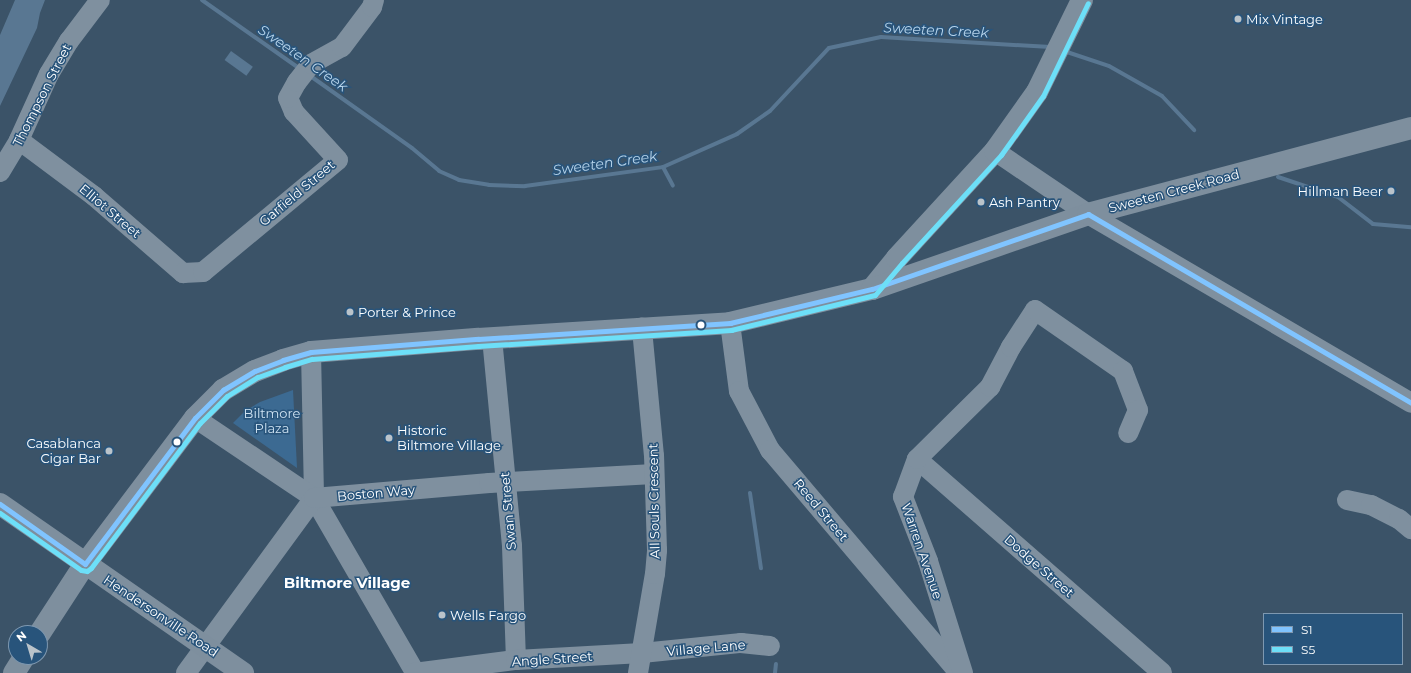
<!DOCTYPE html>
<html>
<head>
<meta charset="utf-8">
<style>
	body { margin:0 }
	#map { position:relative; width:1411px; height:673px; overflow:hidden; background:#3b5368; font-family:Montserrat,sans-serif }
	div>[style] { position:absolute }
	.green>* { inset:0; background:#3c6a92 }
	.water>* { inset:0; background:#597792; transform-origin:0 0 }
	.stream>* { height:4px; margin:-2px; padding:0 2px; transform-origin:2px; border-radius:2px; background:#597792 }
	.minor>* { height:20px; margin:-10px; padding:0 10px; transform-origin:10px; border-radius:10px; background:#7f909f }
	.major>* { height:22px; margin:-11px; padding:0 11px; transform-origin:11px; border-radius:11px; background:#7e8f9e }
	.bus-1>* { height:5px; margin:-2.5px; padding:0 2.5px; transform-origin:2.5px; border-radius:2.5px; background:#80c4ff }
	.bus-2>* { height:5px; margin:-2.5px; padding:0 2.5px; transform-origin:2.5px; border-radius:2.5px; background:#6ddff8 }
	.dots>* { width:11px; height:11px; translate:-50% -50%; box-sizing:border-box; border:2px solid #28547b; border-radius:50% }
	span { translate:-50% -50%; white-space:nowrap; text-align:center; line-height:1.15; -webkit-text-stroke:3px #28547b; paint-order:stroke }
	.poi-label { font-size:13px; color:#fff }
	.left { translate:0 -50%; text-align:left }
	.right { translate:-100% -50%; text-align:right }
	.street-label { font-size:13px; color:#fff }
	.park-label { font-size:13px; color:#cfe3f3 }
	.water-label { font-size:14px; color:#b7d4eb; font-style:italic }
	.quarter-label { font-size:15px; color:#fff; font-weight:700 }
	.legend { position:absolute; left:1263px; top:613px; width:140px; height:52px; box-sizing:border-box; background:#28547b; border:1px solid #7e98b0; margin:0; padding:5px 7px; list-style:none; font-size:12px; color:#fff }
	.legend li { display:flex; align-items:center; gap:8px; height:20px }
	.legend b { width:20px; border:1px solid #7e98b0 }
	.north { position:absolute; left:8px; top:625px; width:40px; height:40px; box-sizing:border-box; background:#28547b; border:1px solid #7e98b0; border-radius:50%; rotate:322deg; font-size:11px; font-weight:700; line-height:16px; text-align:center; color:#fff }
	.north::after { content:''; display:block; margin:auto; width:14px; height:18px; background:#bac3ca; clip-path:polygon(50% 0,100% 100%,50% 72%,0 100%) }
</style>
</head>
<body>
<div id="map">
	<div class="green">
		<div style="clip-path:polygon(293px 390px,297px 468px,233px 423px,245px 411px,260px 402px)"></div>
	</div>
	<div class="water">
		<div style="clip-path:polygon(15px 0,45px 0,40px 13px,37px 28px,0 106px,0 35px)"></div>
		<div style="left:231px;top:51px;width:27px;height:11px;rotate:36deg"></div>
	</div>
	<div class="stream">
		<div style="left:202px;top:0;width:120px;rotate:35.1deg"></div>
		<div style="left:1064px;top:51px;width:47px;rotate:18.4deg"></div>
		<div style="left:1109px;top:66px;width:61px;rotate:29.5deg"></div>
		<div style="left:1162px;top:96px;width:47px;rotate:46.7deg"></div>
		<div style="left:309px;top:75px;width:126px;rotate:35.3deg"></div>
		<div style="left:412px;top:148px;width:35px;rotate:40deg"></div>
		<div style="left:439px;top:171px;width:22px;rotate:24deg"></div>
		<div style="left:459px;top:180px;width:30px;rotate:9deg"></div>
		<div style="left:489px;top:185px;width:36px;rotate:2deg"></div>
		<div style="left:525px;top:186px;width:139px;rotate:-7.8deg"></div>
		<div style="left:663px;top:167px;width:81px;rotate:-24deg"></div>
		<div style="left:737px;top:134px;width:40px;rotate:-34.9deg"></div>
		<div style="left:770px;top:111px;width:86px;rotate:-46.9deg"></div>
		<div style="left:829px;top:48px;width:53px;rotate:-11.9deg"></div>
		<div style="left:881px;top:37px;width:170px;rotate:3.4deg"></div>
		<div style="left:663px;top:167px;width:21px;rotate:62deg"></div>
		<div style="left:1278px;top:177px;width:63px;rotate:18.4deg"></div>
		<div style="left:1338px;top:197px;width:44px;rotate:37.6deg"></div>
		<div style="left:1373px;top:224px;width:38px;rotate:5deg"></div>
		<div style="left:750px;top:493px;width:76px;rotate:81.7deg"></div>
		<div style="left:775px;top:673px;width:9px;rotate:-84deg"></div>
	</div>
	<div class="minor">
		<div style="left:19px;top:140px;width:94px;rotate:36.7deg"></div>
		<div style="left:94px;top:196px;width:118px;rotate:40.9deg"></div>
		<div style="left:183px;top:273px;width:20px;rotate:-3deg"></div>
		<div style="left:203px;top:272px;width:175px;rotate:-39.7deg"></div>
		<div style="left:338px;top:160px;width:65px;rotate:-132.5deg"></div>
		<div style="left:294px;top:112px;width:15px;rotate:-113deg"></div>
		<div style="left:288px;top:98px;width:18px;rotate:-61deg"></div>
		<div style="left:297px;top:82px;width:23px;rotate:-52deg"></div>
		<div style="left:311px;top:64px;width:35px;rotate:-29deg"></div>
		<div style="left:342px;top:47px;width:50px;rotate:-53.1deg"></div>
		<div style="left:372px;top:7px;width:7px;rotate:-74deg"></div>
		<div style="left:995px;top:151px;width:112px;rotate:34.1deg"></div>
		<div style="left:1088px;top:214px;width:374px;rotate:30.3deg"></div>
		<div style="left:0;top:172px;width:37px;rotate:-59deg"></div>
		<div style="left:19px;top:140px;width:72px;rotate:-65.6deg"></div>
		<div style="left:49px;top:74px;width:39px;rotate:-59deg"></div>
		<div style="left:69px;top:41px;width:51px;rotate:-52.9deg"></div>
		<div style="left:730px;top:323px;width:69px;rotate:82.5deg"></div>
		<div style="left:739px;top:391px;width:67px;rotate:62.3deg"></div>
		<div style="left:770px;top:450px;width:291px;rotate:49.7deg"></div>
		<div style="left:492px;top:338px;width:209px;rotate:84.5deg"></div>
		<div style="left:512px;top:546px;width:114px;rotate:88deg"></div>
		<div style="left:311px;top:352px;width:146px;rotate:88.8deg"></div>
		<div style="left:195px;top:418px;width:143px;rotate:33.9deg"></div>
		<div style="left:314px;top:498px;width:201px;rotate:59.9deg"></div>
		<div style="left:917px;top:459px;width:325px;rotate:41.1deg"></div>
		<div style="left:1347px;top:500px;width:25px;rotate:12deg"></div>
		<div style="left:1371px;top:505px;width:31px;rotate:27deg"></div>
		<div style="left:1399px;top:519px;width:16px;rotate:40deg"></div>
		<div style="left:186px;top:673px;width:217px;rotate:-53.8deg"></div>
		<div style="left:314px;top:498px;width:176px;rotate:-4.9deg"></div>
		<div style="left:489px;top:483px;width:165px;rotate:-3.1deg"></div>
		<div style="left:414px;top:673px;width:103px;rotate:-7.3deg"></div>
		<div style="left:516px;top:660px;width:126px;rotate:-3.2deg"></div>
		<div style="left:642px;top:653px;width:100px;rotate:-5.8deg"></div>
		<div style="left:741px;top:643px;width:29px;rotate:6deg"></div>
		<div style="left:638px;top:673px;width:100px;rotate:-80.3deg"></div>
		<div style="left:655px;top:574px;width:24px;rotate:-85deg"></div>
		<div style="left:657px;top:550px;width:94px;rotate:-91.8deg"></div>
		<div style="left:654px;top:456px;width:129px;rotate:-95.4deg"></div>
		<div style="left:963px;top:673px;width:117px;rotate:-107.4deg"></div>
		<div style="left:928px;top:561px;width:69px;rotate:-111.3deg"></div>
		<div style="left:903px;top:497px;width:40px;rotate:-69.8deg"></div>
		<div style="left:917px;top:459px;width:103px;rotate:-44.6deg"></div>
		<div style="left:990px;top:387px;width:45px;rotate:-62.3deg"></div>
		<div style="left:1011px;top:347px;width:44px;rotate:-57deg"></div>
		<div style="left:1035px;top:310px;width:107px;rotate:34.7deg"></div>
		<div style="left:1123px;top:371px;width:42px;rotate:69deg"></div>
		<div style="left:1138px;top:410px;width:25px;rotate:113deg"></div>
	</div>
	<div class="major">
		<div style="left:872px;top:289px;width:40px;rotate:-51deg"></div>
		<div style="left:897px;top:258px;width:145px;rotate:-47.5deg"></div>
		<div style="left:995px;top:151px;width:72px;rotate:-54.6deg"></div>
		<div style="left:1037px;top:92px;width:102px;rotate:-63.9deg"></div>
		<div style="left:0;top:504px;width:296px;rotate:34.8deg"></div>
		<div style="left:40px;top:633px;width:82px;rotate:-56.9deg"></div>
		<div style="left:85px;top:564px;width:183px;rotate:-53deg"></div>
		<div style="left:195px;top:418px;width:40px;rotate:-45deg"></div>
		<div style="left:223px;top:390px;width:37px;rotate:-31deg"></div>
		<div style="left:255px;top:371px;width:30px;rotate:-21deg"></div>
		<div style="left:283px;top:360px;width:29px;rotate:-16deg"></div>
		<div style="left:311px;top:352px;width:168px;rotate:-4.5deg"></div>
		<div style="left:478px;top:339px;width:253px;rotate:-3.6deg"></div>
		<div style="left:730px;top:323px;width:146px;rotate:-13.5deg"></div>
		<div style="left:872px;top:289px;width:229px;rotate:-19.1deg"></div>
		<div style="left:1088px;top:214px;width:334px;rotate:-14.9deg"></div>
		<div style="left:14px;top:673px;width:19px;rotate:-58deg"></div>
	</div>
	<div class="bus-1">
		<div style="left:0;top:504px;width:104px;rotate:35.2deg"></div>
		<div style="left:85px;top:564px;width:183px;rotate:-53deg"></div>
		<div style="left:195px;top:418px;width:40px;rotate:-45deg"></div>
		<div style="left:223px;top:390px;width:37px;rotate:-31deg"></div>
		<div style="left:255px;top:371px;width:30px;rotate:-21deg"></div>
		<div style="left:283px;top:360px;width:29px;rotate:-16deg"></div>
		<div style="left:311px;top:352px;width:168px;rotate:-4.5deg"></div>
		<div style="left:478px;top:339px;width:253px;rotate:-3.6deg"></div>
		<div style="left:730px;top:323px;width:146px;rotate:-13.5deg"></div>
		<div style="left:872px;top:289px;width:229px;rotate:-19.1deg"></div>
		<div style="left:1088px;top:214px;width:374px;rotate:30.3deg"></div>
	</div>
	<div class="bus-2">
		<div style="left:0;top:513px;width:99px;rotate:35.1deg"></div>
		<div style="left:81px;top:570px;width:6px;rotate:9deg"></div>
		<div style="left:87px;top:571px;width:5px;rotate:-37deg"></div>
		<div style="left:91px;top:568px;width:181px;rotate:-53.1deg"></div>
		<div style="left:200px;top:423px;width:38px;rotate:-45deg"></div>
		<div style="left:227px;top:396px;width:36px;rotate:-32deg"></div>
		<div style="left:258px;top:377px;width:29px;rotate:-20deg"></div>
		<div style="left:285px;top:367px;width:28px;rotate:-17deg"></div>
		<div style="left:312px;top:359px;width:167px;rotate:-4.5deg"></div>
		<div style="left:478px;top:346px;width:254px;rotate:-3.6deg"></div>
		<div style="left:731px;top:330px;width:148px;rotate:-13.7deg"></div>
		<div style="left:875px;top:295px;width:42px;rotate:-49.8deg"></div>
		<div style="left:902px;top:263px;width:147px;rotate:-47.5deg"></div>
		<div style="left:1001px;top:155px;width:72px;rotate:-54.6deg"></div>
		<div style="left:1043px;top:96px;width:103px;rotate:-64.2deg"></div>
	</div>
	<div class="dots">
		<div style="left:1238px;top:19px;background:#bac3ca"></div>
		<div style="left:1391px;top:191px;background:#bac3ca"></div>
		<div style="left:981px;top:202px;background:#bac3ca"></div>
		<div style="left:350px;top:312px;background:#bac3ca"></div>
		<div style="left:701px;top:325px;background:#fff"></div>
		<div style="left:389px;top:438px;background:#bac3ca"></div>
		<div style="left:177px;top:442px;background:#fff"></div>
		<div style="left:109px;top:451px;background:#bac3ca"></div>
		<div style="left:442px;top:615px;background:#bac3ca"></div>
	</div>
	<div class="poi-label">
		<span class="left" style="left:1246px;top:19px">Mix Vintage</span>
		<span class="right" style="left:1383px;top:191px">Hillman Beer</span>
		<span class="left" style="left:989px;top:202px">Ash Pantry</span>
		<span class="left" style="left:358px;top:312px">Porter &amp; Prince</span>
		<span class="left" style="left:397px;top:438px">Historic<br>Biltmore Village</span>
		<span class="right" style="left:101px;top:451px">Casablanca<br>Cigar Bar</span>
		<span class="left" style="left:450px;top:615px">Wells Fargo</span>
	</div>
	<div class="street-label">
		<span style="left:42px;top:95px;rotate:-63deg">Thompson Street</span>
		<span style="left:1174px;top:191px;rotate:-15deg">Sweeten Creek Road</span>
		<span style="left:297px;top:193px;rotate:-40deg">Garfield Street</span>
		<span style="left:110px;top:211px;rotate:40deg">Elliot Street</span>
		<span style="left:376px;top:493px;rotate:-5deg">Boston Way</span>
		<span style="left:654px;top:501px;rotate:-91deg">All Souls Crescent</span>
		<span style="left:821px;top:510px;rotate:50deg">Reed Street</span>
		<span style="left:508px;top:511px;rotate:-95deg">Swan Street</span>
		<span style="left:922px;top:551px;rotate:71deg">Warren Avenue</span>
		<span style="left:1039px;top:566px;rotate:41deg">Dodge Street</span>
		<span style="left:161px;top:616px;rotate:34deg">Hendersonville Road</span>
		<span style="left:706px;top:648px;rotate:-5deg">Village Lane</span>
		<span style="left:552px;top:659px;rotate:-4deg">Angle Street</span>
	</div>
	<div class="park-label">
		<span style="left:272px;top:421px">Biltmore<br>Plaza</span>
	</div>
	<div class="water-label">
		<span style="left:936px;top:30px;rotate:3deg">Sweeten Creek</span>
		<span style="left:303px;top:58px;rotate:35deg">Sweeten Creek</span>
		<span style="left:605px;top:163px;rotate:-8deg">Sweeten Creek</span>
	</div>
	<div class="quarter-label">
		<span style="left:347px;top:583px">Biltmore Village</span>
	</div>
	<ul class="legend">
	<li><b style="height:5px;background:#80c4ff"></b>S1</li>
	<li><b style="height:5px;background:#6ddff8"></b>S5</li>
	</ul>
	<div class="north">N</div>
</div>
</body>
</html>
